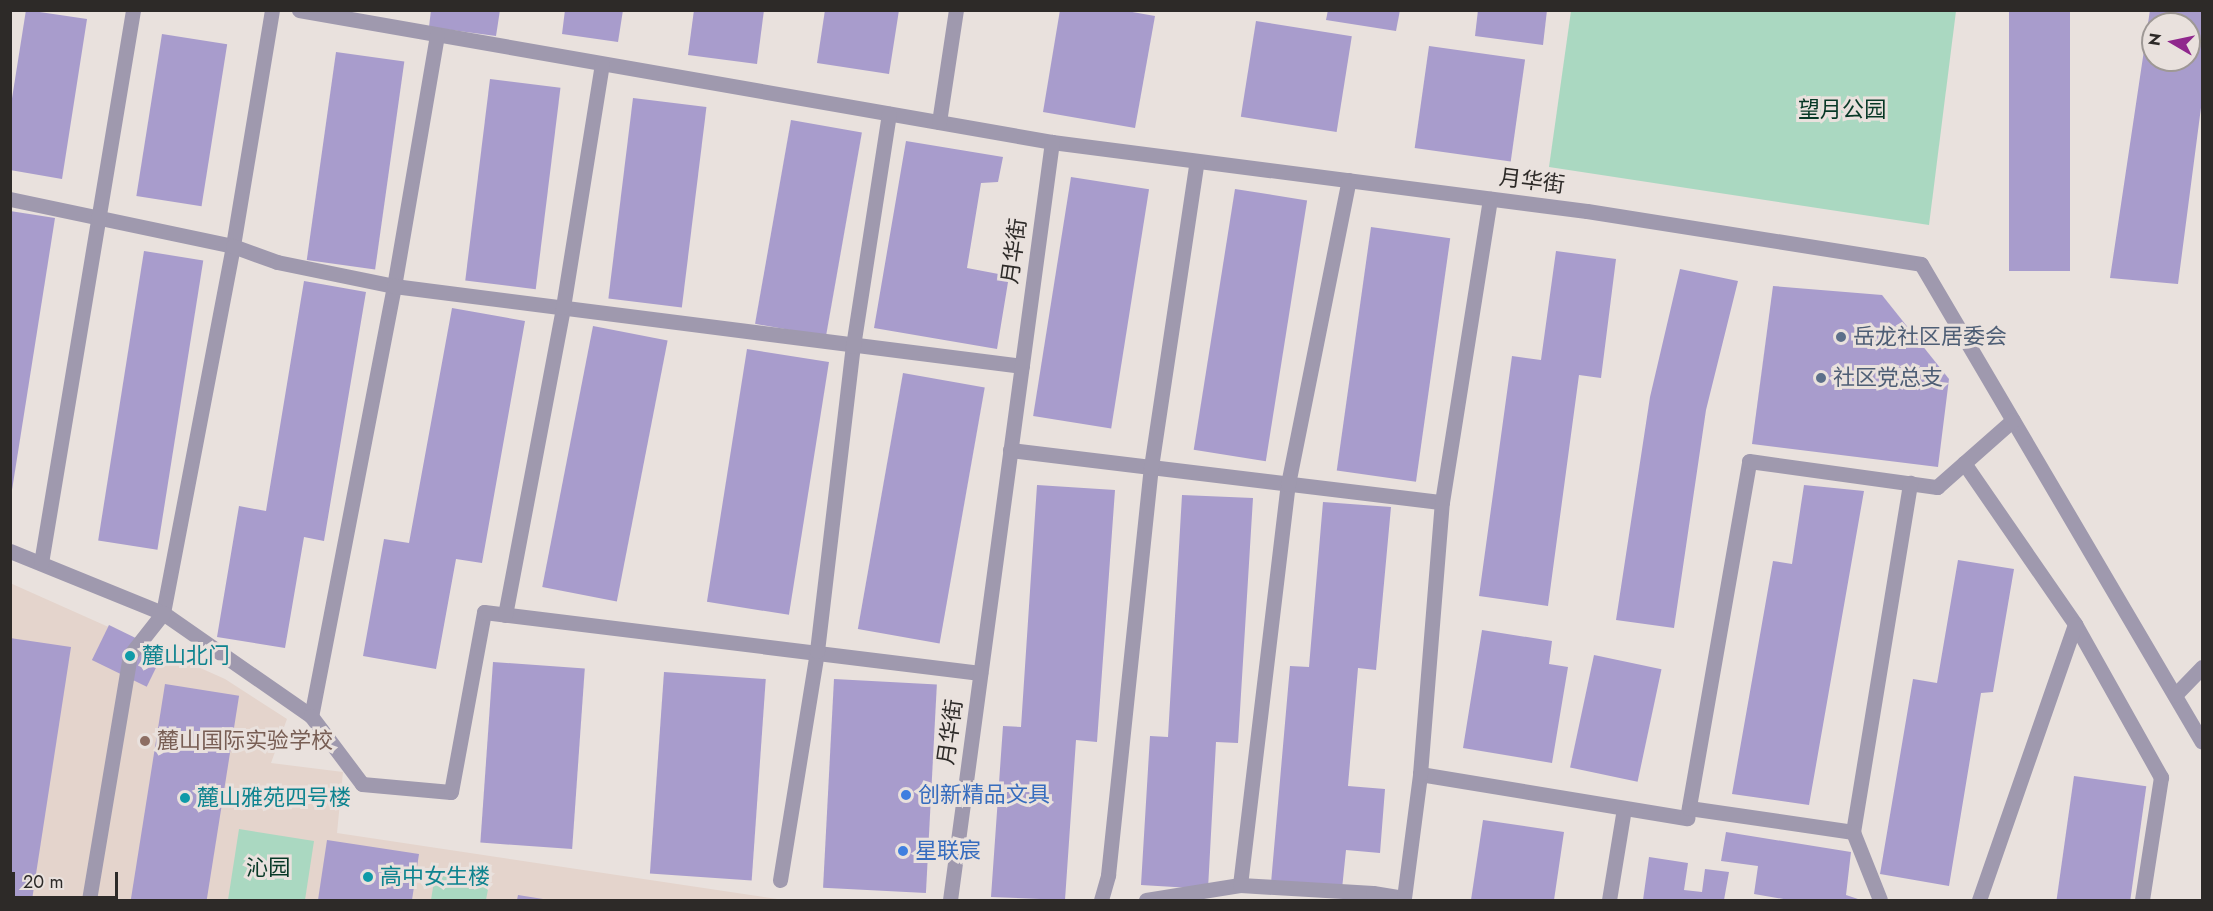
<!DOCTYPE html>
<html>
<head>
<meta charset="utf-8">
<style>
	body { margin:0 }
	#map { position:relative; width:2213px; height:911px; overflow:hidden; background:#e9e1dd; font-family:Jost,"Noto Sans SC",sans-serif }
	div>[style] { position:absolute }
	.built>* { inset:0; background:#e4d4cc }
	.green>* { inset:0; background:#aad8c1 }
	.building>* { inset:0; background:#a89ccc; transform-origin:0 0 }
	.minor>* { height:15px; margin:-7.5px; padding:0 7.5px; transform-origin:7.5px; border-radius:7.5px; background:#9f99ae }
	.dots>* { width:16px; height:16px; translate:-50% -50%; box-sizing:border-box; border:3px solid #e9e1dd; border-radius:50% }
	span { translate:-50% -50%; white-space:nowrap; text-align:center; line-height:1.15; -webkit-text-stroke:6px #e9e1dd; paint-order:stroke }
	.park-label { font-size:22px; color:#073826 }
	.street-label { font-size:22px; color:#2d2a28 }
	.service-label { font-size:22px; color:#4e5e75 }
	.left { translate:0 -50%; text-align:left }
	.culture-label { font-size:22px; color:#0d838f }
	.education-label { font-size:22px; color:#785e54 }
	.shop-label { font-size:22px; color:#366cbe }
	.frame { position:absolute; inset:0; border:12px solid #2d2a28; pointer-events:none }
	.north { position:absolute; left:2141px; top:12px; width:60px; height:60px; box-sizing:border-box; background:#e9e1dd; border:2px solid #9e9895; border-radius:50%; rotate:279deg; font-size:16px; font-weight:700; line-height:24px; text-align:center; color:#2d2a28 }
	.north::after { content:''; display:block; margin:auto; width:21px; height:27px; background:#90288d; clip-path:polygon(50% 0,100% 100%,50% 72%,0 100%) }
	.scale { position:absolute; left:12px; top:872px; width:106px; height:27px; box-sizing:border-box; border:3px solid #2d2a28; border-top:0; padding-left:8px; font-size:18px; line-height:21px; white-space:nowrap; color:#2d2a28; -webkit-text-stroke:4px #e9e1dd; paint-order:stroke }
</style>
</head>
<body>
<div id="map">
	<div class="built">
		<div style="clip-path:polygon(10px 583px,225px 679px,287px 719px,271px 763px,343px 772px,337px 833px,784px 900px,11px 900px)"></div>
	</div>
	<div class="green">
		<div style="clip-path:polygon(1571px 11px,1956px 11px,1929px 225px,1549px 167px)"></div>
		<div style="clip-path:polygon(239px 829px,314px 841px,305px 900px,228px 900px)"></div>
		<div style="clip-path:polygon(435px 875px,489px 884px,486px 900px,431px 900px)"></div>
	</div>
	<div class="building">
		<div style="clip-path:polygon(26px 10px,87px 19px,62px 179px,10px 170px,10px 111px)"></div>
		<div style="clip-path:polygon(431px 10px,500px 10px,496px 36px,429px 27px)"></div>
		<div style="clip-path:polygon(565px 10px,623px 10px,618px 42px,562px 34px)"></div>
		<div style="clip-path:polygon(694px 10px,764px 10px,757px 64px,688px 55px)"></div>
		<div style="clip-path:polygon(825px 10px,899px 10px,889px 74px,817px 63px)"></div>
		<div style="clip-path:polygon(1060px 10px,1121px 10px,1155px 16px,1135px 128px,1043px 112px)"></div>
		<div style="clip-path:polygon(1328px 10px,1400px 10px,1396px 31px,1326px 20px)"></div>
		<div style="clip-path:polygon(1478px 10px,1547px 10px,1543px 45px,1475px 36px)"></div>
		<div style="left:2009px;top:10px;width:61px;height:261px"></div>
		<div style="clip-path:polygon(evenodd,2150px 10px,2202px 10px,2202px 100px,2178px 284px,2110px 278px,2150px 10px,2153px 24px,2189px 24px,2189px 60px,2153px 60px,2153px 24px)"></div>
		<div style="left:1256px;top:21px;width:97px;height:97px;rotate:9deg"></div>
		<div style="left:162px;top:34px;width:66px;height:164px;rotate:9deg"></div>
		<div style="left:1429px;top:46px;width:97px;height:103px;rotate:8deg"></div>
		<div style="left:336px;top:52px;width:69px;height:210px;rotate:8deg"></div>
		<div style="left:490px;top:79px;width:71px;height:203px;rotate:7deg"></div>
		<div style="left:633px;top:98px;width:74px;height:202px;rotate:7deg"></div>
		<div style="left:791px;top:120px;width:72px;height:207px;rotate:10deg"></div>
		<div style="clip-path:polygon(906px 141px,1003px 157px,998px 182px,981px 183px,967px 268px,1009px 276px,997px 349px,874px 328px)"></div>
		<div style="left:1071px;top:177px;width:79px;height:242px;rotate:9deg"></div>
		<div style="left:1235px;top:189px;width:73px;height:264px;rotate:9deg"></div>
		<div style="clip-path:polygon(10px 211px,55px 218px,12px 490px,10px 490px)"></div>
		<div style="left:1371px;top:227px;width:80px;height:246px;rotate:8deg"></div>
		<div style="left:144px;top:251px;width:60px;height:293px;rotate:9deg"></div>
		<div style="clip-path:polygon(1556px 251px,1616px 259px,1601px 378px,1579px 375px,1548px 606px,1479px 596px,1512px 356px,1541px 360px)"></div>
		<div style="clip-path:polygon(1680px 269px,1738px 281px,1706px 410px,1674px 628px,1616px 620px,1650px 397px)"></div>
		<div style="clip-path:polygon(304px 281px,366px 292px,324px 541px,304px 537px,285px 648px,217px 637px,239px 506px,266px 511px)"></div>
		<div style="clip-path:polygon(1773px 286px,1882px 295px,1949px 379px,1938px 467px,1752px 444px)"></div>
		<div style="clip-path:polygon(452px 308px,525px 321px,482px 563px,456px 559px,436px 669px,363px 656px,384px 539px,409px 543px)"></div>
		<div style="left:593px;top:326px;width:76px;height:266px;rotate:11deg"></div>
		<div style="left:747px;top:349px;width:83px;height:256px;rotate:9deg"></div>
		<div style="left:903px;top:373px;width:83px;height:260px;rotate:10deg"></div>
		<div style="clip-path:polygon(1037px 485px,1115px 490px,1097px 742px,1076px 740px,1065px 900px,991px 897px,1003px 726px,1021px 727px)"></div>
		<div style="clip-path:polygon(1804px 485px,1864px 491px,1809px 805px,1732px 794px,1773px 561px,1792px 564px)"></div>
		<div style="clip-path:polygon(1182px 495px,1253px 498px,1238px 743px,1216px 742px,1208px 889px,1141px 885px,1150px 736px,1168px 737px)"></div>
		<div style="clip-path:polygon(1323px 502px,1391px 507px,1376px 670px,1358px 668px,1348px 786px,1385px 789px,1380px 853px,1346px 850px,1342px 889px,1271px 883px,1290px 666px,1309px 667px)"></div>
		<div style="clip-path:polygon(1958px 560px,2014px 569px,1993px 692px,1981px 693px,1949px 886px,1880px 874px,1913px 679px,1937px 683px)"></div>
		<div style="left:109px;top:625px;width:61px;height:39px;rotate:26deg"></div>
		<div style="clip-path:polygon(1482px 630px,1552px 641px,1549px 664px,1568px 667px,1552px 763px,1463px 748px)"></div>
		<div style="clip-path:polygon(10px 638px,71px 647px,32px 900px,10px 900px)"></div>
		<div style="left:1594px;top:655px;width:69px;height:115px;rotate:12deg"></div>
		<div style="left:493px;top:662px;width:92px;height:181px;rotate:4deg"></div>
		<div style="left:664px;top:672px;width:102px;height:202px;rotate:4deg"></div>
		<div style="left:834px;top:679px;width:103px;height:209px;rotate:3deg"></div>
		<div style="left:165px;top:684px;width:75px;height:219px;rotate:9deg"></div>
		<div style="left:2074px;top:776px;width:73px;height:125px;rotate:8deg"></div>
		<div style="clip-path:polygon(1483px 820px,1564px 832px,1554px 900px,1471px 900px)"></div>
		<div style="clip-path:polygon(1726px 832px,1851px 852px,1846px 895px,1861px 900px,1789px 900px,1754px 894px,1758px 866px,1721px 861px)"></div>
		<div style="clip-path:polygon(327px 840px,419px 854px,412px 900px,318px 900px)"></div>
		<div style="clip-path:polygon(1649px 857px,1688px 863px,1684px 890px,1702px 892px,1705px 869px,1729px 872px,1724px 900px,1643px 900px)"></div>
		<div style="clip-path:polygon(518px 895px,543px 899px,543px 900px,517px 900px)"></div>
	</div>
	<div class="minor">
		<div style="left:272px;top:10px;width:239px;rotate:99.4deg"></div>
		<div style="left:233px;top:246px;width:374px;rotate:100.8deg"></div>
		<div style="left:163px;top:613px;width:180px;rotate:34.8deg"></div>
		<div style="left:299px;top:10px;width:764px;rotate:9.94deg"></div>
		<div style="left:1052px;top:142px;width:539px;rotate:7.35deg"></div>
		<div style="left:1587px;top:211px;width:338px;rotate:9deg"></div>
		<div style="left:1921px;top:264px;width:554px;rotate:59.55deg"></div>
		<div style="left:437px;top:35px;width:255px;rotate:99.7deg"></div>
		<div style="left:394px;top:286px;width:438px;rotate:100.9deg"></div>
		<div style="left:311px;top:716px;width:85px;rotate:53.1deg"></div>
		<div style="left:362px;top:784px;width:89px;rotate:5.1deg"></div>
		<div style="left:451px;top:792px;width:183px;rotate:-79.6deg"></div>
		<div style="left:484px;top:612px;width:500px;rotate:7deg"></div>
		<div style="left:939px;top:122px;width:113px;rotate:-81.4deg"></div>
		<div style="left:10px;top:199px;width:228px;rotate:11.9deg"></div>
		<div style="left:233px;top:246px;width:47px;rotate:20deg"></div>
		<div style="left:277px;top:262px;width:119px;rotate:11.6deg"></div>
		<div style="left:394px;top:286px;width:633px;rotate:7.26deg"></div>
		<div style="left:1010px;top:450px;width:435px;rotate:6.9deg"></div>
		<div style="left:1964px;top:463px;width:196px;rotate:55.4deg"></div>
		<div style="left:2075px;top:624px;width:176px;rotate:60.7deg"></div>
		<div style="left:2161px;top:777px;width:124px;rotate:98.8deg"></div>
		<div style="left:10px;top:551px;width:165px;rotate:22.1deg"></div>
		<div style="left:163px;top:613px;width:53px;rotate:128.2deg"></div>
		<div style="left:130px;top:655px;width:248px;rotate:99.5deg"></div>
		<div style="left:41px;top:563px;width:561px;rotate:-80.55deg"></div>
		<div style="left:505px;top:615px;width:313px;rotate:-79.3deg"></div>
		<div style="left:563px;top:307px;width:246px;rotate:-80.9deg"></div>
		<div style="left:2175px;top:695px;width:39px;rotate:-46deg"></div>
		<div style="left:1420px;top:774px;width:271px;rotate:9.4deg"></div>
		<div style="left:1687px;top:818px;width:362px;rotate:-80.1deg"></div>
		<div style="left:1749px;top:461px;width:190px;rotate:7.9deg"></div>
		<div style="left:1937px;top:487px;width:101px;rotate:-41.4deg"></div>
		<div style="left:1689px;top:808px;width:166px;rotate:8.3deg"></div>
		<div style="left:1853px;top:832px;width:354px;rotate:-80.7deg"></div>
		<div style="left:1853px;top:832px;width:73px;rotate:68.3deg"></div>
		<div style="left:780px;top:880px;width:232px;rotate:-80.8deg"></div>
		<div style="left:817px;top:651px;width:307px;rotate:-83.3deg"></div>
		<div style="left:853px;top:346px;width:235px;rotate:-81.2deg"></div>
		<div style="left:1240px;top:885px;width:404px;rotate:-83.2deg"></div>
		<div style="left:1288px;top:484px;width:310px;rotate:-78.7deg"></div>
		<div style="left:950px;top:900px;width:765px;rotate:-82.34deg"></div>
		<div style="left:1101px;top:900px;width:26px;rotate:-74deg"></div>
		<div style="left:1108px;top:875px;width:410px;rotate:-84deg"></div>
		<div style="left:1151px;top:467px;width:309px;rotate:-81.5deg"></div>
		<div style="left:1146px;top:900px;width:95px;rotate:-9.1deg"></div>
		<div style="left:1240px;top:885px;width:133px;rotate:3.4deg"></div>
		<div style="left:1373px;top:893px;width:31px;rotate:9deg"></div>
		<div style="left:1404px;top:898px;width:125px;rotate:-82.6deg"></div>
		<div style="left:1420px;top:774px;width:273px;rotate:-85.4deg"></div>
		<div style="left:1442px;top:502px;width:307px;rotate:-81deg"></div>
		<div style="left:1609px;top:900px;width:93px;rotate:-80.7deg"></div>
		<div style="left:1979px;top:900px;width:292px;rotate:-70.8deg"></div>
	</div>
	<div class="dots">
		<div style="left:1841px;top:337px;background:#5c6f8a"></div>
		<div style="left:1821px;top:378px;background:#5c6f8a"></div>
		<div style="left:130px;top:656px;background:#0f9aa8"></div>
		<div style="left:145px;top:741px;background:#8d6e63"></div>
		<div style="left:906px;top:795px;background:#3f7fe0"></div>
		<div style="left:185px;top:798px;background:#0f9aa8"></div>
		<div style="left:903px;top:851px;background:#3f7fe0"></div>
		<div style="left:368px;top:877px;background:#0f9aa8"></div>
	</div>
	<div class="park-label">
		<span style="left:1842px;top:110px">望月公园</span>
		<span style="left:268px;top:868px">沁园</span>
	</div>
	<div class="street-label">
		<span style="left:1532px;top:181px;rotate:7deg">月华街</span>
		<span style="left:1014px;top:251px;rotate:-82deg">月华街</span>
		<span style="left:950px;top:732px;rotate:-82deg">月华街</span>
	</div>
	<div class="service-label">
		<span class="left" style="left:1853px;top:337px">岳龙社区居委会</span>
		<span class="left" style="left:1833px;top:378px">社区党总支</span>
	</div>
	<div class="culture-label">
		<span class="left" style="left:142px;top:656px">麓山北门</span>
		<span class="left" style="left:197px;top:798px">麓山雅苑四号楼</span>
		<span class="left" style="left:380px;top:877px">高中女生楼</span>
	</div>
	<div class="education-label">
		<span class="left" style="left:157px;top:741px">麓山国际实验学校</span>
	</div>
	<div class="shop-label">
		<span class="left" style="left:918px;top:795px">创新精品文具</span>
		<span class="left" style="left:915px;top:851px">星联宸</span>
	</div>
	<div class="frame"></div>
	<div class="north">N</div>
	<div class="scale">20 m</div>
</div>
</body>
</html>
